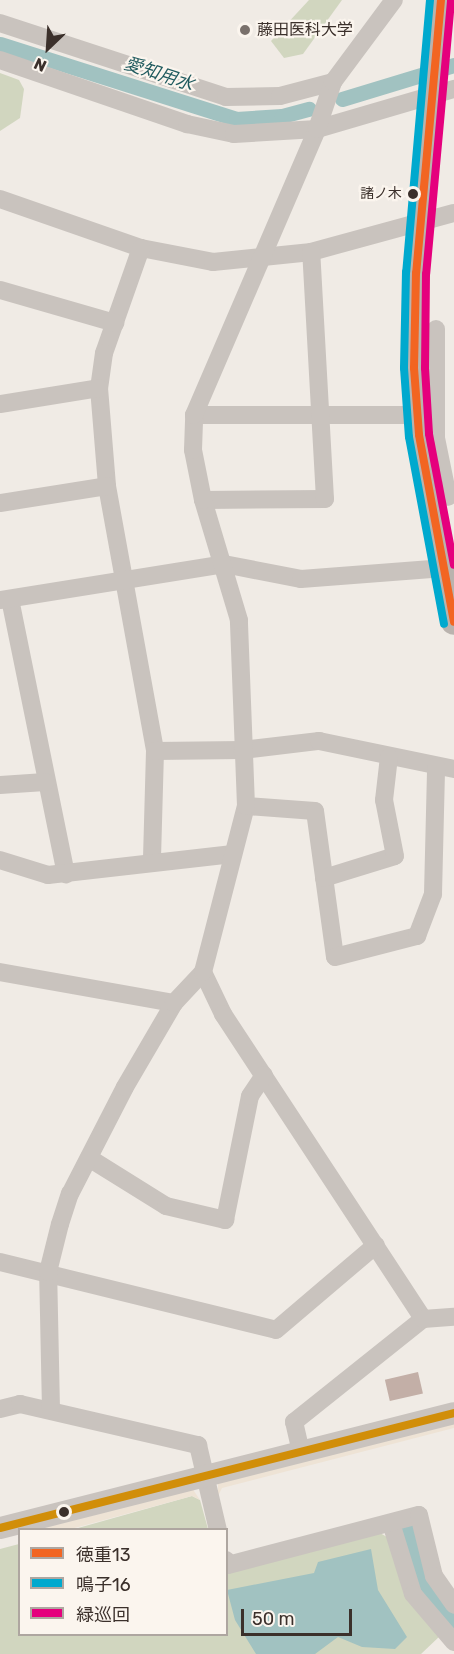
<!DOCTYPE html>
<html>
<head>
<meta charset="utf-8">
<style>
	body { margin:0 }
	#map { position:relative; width:454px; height:1654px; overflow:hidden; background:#f0ebe5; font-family:Rubik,"Noto Sans JP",sans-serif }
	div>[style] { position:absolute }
	.green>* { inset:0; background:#d1d6bf }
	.plaza>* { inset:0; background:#eee3d5 }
	.water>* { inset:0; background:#a1c2c1 }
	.canal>* { height:15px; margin:-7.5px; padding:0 7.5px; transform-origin:7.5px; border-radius:7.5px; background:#a1c2c1 }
	.river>* { height:27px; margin:-13.5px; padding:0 13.5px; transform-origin:13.5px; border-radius:13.5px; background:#a1c2c1 }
	.building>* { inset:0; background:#c3afa7; transform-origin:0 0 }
	.minor>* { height:18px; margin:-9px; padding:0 9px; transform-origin:9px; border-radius:9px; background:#c9c3be }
	.tertiary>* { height:22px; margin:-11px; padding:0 11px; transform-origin:11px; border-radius:11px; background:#c9c3be }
	.secondary>* { height:26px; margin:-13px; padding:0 13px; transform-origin:13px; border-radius:13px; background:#bab3ae }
	.bus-1>* { height:8px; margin:-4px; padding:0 4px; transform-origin:4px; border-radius:4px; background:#f26522 }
	.bus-2>* { height:8px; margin:-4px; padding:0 4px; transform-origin:4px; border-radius:4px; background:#00a9ce }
	.bus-3>* { height:8px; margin:-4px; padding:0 4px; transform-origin:4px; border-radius:4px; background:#e5007d }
	.bus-4>* { height:8px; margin:-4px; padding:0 4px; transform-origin:4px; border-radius:4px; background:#d18e09 }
	.dots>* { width:16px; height:16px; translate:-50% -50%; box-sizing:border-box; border:3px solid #fbf5ee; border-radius:50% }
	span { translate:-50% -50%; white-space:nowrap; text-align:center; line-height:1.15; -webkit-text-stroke:4.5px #fbf5ee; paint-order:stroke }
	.bus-label { font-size:14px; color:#3b302b }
	.right { translate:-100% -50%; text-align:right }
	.poi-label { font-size:16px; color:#3b302b }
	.left { translate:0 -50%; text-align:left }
	.water-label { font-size:18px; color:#1f5a5e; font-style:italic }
	.legend { position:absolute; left:18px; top:1528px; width:210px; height:108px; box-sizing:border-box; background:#fbf5ee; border:2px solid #aea6a0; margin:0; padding:8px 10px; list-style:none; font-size:18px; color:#3b302b }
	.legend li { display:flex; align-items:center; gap:12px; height:30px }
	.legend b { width:30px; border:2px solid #aea6a0 }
	.north { position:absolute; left:18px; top:18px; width:60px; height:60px; -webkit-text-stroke:4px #fbf5ee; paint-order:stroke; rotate:205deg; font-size:16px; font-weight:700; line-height:24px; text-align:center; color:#3b302b }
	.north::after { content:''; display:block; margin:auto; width:21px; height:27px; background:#3b302b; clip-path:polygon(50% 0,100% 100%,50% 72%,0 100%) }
	.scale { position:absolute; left:241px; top:1609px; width:111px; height:27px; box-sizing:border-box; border:3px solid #3b302b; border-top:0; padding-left:8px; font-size:18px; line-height:21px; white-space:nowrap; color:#3b302b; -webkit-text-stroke:4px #fbf5ee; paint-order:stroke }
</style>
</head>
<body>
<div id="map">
	<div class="green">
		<div style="clip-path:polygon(309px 0,342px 0,303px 54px,284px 58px,271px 41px)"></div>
		<div style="clip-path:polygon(0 73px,19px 80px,24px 89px,20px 118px,0 131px)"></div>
		<div style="clip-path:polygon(192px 1496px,200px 1500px,208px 1529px,71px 1530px)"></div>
		<div style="clip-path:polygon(380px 1533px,387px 1537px,441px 1635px,421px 1654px,0 1654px,0 1549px,19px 1544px,20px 1634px,226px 1634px,227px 1572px)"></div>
	</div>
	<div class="plaza">
		<div style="clip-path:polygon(454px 1424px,454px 1428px,222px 1488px,218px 1496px,218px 1483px)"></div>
		<div style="clip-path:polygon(192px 1488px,200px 1500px,192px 1496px,71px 1529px,30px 1530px)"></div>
	</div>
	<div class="water">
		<div style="clip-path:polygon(371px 1549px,378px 1590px,407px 1637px,395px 1649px,362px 1647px,338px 1637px,315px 1654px,256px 1654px,235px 1620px,227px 1590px,314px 1573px,318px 1562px)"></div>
	</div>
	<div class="canal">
		<div style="left:0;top:44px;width:248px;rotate:17.6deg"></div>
		<div style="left:236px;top:119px;width:46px;rotate:-3.7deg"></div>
		<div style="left:282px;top:116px;width:28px;rotate:-15deg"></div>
		<div style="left:342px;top:99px;width:117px;rotate:-16.9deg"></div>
	</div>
	<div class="river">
		<div style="left:407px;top:1532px;width:54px;rotate:72.9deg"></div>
		<div style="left:423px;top:1584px;width:50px;rotate:51.5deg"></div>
	</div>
	<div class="building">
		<div style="left:418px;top:1372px;width:22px;height:34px;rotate:77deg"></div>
	</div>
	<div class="minor">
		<div style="left:0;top:23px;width:238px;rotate:18.1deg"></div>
		<div style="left:226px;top:97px;width:54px;rotate:-1.1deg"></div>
		<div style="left:280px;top:96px;width:55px;rotate:-14.8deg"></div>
		<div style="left:0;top:60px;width:198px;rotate:18.9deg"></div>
		<div style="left:187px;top:124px;width:48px;rotate:12deg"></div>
		<div style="left:234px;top:134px;width:83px;rotate:-3.4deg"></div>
		<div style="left:317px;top:129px;width:143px;rotate:-16.3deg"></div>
		<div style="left:0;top:199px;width:149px;rotate:19.2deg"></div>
		<div style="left:141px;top:248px;width:73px;rotate:11deg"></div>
		<div style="left:213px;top:262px;width:99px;rotate:-5.8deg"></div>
		<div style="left:311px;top:252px;width:148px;rotate:-15.3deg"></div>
		<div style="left:141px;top:248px;width:111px;rotate:109.4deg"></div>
		<div style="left:104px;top:353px;width:35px;rotate:98deg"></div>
		<div style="left:99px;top:388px;width:98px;rotate:85.3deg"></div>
		<div style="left:107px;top:486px;width:269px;rotate:79.7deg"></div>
		<div style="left:155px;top:751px;width:110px;rotate:91.6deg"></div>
		<div style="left:0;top:290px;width:120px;rotate:16deg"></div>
		<div style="left:436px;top:329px;width:109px;rotate:90deg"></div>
		<div style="left:436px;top:438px;width:60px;rotate:78.5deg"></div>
		<div style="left:0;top:404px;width:100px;rotate:-9.2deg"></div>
		<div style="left:194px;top:415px;width:223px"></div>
		<div style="left:203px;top:500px;width:122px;rotate:-0.5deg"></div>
		<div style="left:325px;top:499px;width:247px;rotate:-93.2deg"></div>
		<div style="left:0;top:503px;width:108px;rotate:-9deg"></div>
		<div style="left:10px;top:599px;width:281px;rotate:78.5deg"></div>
		<div style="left:0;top:600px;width:227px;rotate:-9.1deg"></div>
		<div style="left:224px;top:564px;width:78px;rotate:11deg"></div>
		<div style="left:301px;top:579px;width:144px;rotate:-4.4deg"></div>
		<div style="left:155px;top:751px;width:87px;rotate:-0.7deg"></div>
		<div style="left:242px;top:750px;width:78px;rotate:-6.7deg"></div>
		<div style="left:319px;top:741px;width:138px;rotate:11.7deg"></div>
		<div style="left:0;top:785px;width:45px;rotate:-3.8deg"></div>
		<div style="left:246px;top:806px;width:69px;rotate:4.1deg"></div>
		<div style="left:315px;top:811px;width:147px;rotate:82.2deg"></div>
		<div style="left:335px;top:957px;width:85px;rotate:-14.4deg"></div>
		<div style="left:417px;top:936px;width:45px;rotate:-69.1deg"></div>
		<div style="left:433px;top:894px;width:127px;rotate:-88.6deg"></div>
		<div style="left:0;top:860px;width:50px;rotate:17.4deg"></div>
		<div style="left:48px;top:875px;width:186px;rotate:-6.5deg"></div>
		<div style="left:324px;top:878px;width:74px;rotate:-17.2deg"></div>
		<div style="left:395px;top:856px;width:57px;rotate:-101.1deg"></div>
		<div style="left:384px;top:800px;width:43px;rotate:-83.4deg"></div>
		<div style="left:0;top:972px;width:177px;rotate:10.1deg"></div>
		<div style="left:203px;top:972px;width:47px;rotate:64.5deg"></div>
		<div style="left:223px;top:1014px;width:365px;rotate:56.7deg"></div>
		<div style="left:89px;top:1158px;width:91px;rotate:31.9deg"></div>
		<div style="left:166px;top:1206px;width:61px;rotate:13.3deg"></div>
		<div style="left:225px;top:1220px;width:126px;rotate:-78.6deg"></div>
		<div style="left:250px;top:1096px;width:25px;rotate:-56deg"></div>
		<div style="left:0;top:1262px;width:284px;rotate:13.8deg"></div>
		<div style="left:276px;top:1330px;width:131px;rotate:-40.4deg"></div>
		<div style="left:0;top:1409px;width:21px;rotate:-14deg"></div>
		<div style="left:20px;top:1404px;width:183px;rotate:13deg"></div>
		<div style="left:198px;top:1445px;width:87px;rotate:76.8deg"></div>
		<div style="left:51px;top:1410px;width:138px;rotate:-91.2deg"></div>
		<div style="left:48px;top:1272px;width:49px;rotate:-76deg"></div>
		<div style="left:60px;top:1224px;width:32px;rotate:-72deg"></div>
		<div style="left:70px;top:1194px;width:120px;rotate:-62.8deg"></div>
		<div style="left:125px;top:1087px;width:97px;rotate:-59.7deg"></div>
		<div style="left:174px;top:1003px;width:42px;rotate:-46.9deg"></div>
		<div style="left:203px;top:972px;width:171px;rotate:-75.5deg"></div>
		<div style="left:246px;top:806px;width:186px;rotate:-92.2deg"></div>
		<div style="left:239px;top:620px;width:125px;rotate:-106.7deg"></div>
		<div style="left:203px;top:500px;width:51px;rotate:-101.3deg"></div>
		<div style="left:193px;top:450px;width:35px;rotate:-88deg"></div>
		<div style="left:194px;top:415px;width:311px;rotate:-66.7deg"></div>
		<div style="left:317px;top:129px;width:50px;rotate:-71.2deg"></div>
		<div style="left:333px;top:82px;width:102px;rotate:-53.4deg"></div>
		<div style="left:301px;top:1452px;width:31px;rotate:-103deg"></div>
		<div style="left:294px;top:1422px;width:165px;rotate:-38.6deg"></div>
		<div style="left:423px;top:1319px;width:31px;rotate:-4deg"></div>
		<div style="left:391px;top:1523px;width:74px;rotate:72.8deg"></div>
		<div style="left:413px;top:1594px;width:63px;rotate:49.5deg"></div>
		<div style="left:226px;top:1560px;width:5px;rotate:68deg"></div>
		<div style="left:228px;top:1565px;width:197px;rotate:-14.7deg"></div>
		<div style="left:419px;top:1515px;width:63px;rotate:76.2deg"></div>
		<div style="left:434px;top:1576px;width:35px;rotate:55deg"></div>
	</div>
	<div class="tertiary">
		<div style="left:0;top:1528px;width:468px;rotate:-14.2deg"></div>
	</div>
	<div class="secondary">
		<div style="left:441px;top:0;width:274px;rotate:95.2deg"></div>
		<div style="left:416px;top:273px;width:95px;rotate:91.2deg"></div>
		<div style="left:414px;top:368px;width:67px;rotate:85.7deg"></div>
		<div style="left:419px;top:435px;width:190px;rotate:79.4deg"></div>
	</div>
	<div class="bus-1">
		<div style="left:441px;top:0;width:274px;rotate:95.2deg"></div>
		<div style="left:416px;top:273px;width:95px;rotate:91.2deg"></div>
		<div style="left:414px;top:368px;width:67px;rotate:85.7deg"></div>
		<div style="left:419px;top:435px;width:190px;rotate:79.4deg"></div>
	</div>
	<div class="bus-2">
		<div style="left:430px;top:0;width:273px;rotate:95deg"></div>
		<div style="left:406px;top:272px;width:96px;rotate:91.2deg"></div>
		<div style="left:404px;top:368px;width:69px;rotate:85.9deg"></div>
		<div style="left:409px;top:437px;width:190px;rotate:79.4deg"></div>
	</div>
	<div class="bus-3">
		<div style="left:451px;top:1px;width:274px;rotate:95.2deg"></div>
		<div style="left:426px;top:274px;width:94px;rotate:90.6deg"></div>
		<div style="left:425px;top:368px;width:66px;rotate:86.5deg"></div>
		<div style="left:429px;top:434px;width:133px;rotate:79.2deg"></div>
	</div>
	<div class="bus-4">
		<div style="left:0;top:1528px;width:468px;rotate:-14.2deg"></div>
	</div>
	<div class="dots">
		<div style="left:245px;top:30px;background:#7a716c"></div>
		<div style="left:413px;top:194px;background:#3b302b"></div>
		<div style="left:64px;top:1512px;background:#3b302b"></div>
	</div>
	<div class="bus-label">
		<span class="right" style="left:402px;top:194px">諸ノ木</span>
	</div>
	<div class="poi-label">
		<span class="left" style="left:257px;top:30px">藤田医科大学</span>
	</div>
	<div class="water-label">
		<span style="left:159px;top:74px;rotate:18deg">愛知用水</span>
	</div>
	<ul class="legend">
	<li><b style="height:8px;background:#f26522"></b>徳重13</li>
	<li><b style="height:8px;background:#00a9ce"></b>鳴子16</li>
	<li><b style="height:8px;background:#e5007d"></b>緑巡回</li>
	</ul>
	<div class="north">N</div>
	<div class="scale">50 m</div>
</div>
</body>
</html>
